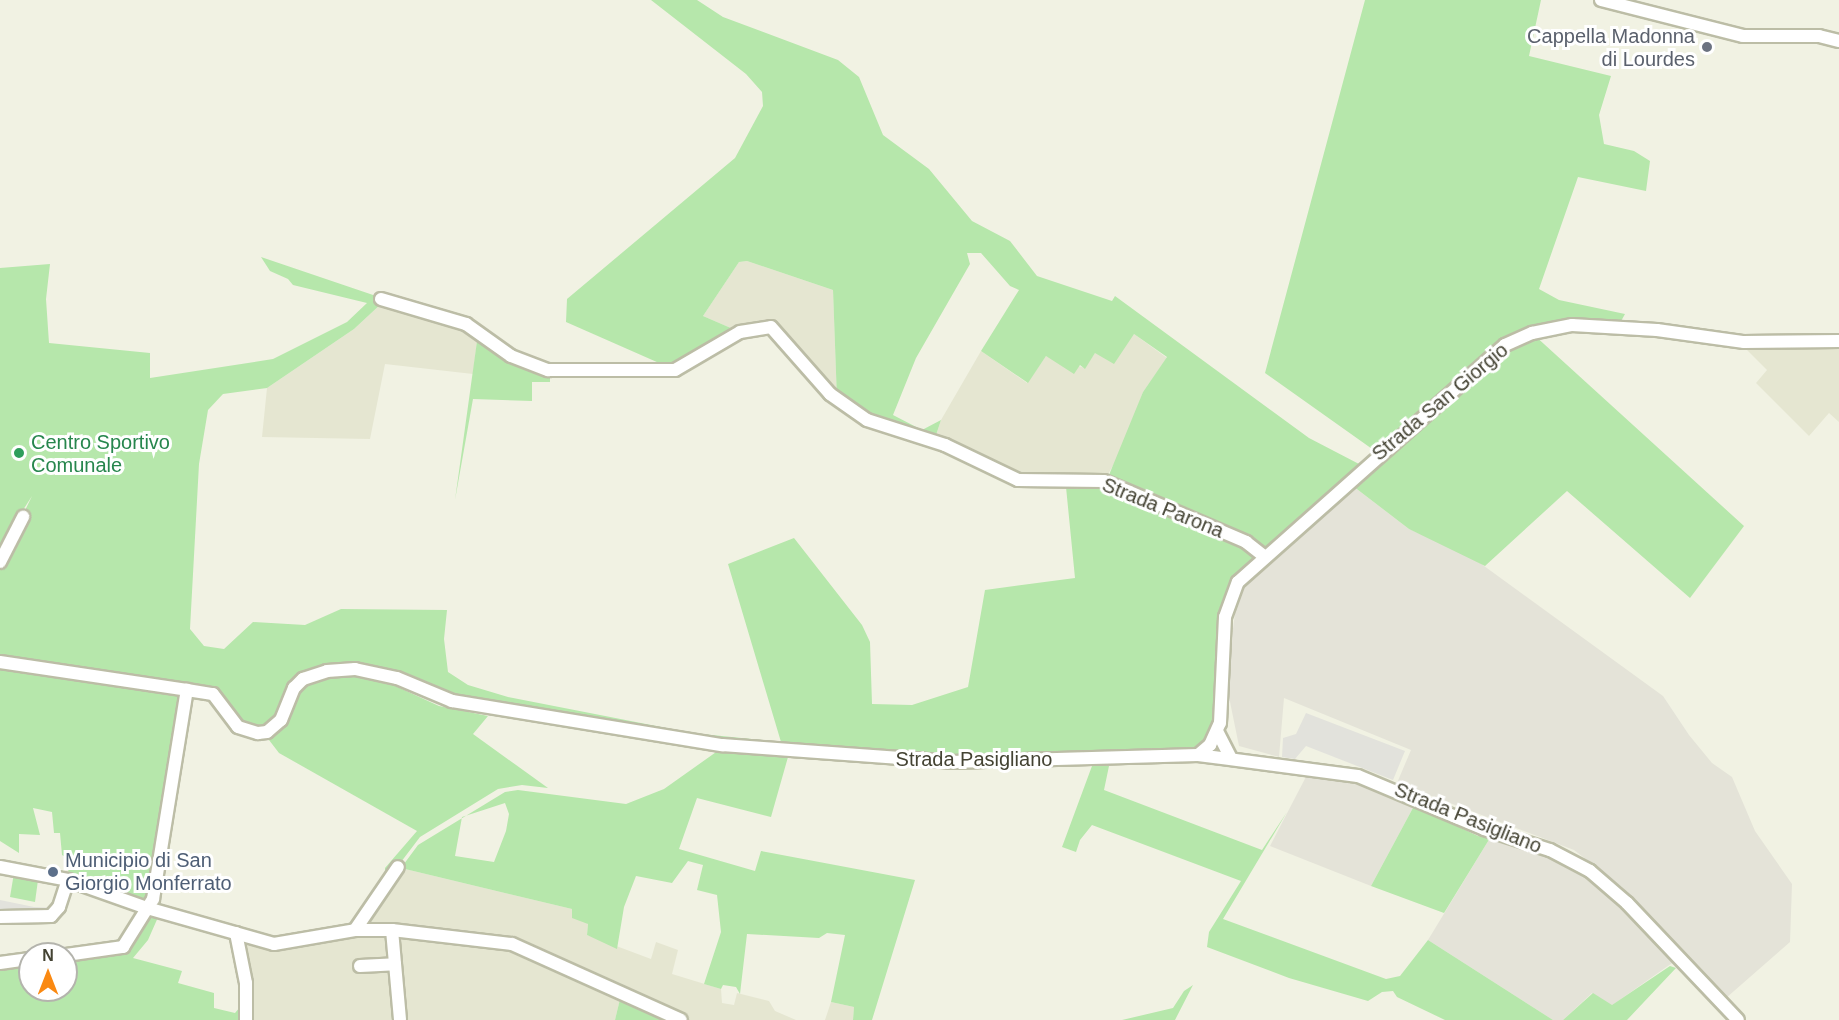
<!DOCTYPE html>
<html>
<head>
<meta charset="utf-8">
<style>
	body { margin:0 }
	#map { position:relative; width:1839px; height:1020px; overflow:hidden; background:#f1f2e3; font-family:Arial,sans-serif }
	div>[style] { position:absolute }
	.residential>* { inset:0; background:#e5e6d1 }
	.industrial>* { inset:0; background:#e4e3d8 }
	.green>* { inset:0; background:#b6e7ab }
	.parking>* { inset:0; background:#e2e2dc }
	.roads { filter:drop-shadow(2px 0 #bcbda6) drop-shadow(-2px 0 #bcbda6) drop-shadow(0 2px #bcbda6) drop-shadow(0 -2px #bcbda6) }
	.minor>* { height:12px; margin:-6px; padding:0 6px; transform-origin:6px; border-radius:6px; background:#fff }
	.dots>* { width:16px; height:16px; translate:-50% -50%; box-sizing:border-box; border:3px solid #fff; border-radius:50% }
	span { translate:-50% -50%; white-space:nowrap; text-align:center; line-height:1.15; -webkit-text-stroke:6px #fff; paint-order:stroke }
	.worship-label { font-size:20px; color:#5b616d }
	.right { translate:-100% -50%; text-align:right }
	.street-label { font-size:20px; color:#444333 }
	.leisure-label { font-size:20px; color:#27864d }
	.left { translate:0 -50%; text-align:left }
	.service-label { font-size:20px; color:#4e5e75 }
	.north { position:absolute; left:18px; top:942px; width:60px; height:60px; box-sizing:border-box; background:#fff; border:2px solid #b4b4ad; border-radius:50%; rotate:0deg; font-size:16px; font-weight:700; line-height:24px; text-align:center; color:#444333 }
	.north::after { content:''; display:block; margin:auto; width:21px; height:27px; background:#fa8912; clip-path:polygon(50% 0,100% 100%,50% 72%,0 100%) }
</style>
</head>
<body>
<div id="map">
	<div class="residential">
		<div style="clip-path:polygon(747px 261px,833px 290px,837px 400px,771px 327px,740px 332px,703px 316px,739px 262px)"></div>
		<div style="clip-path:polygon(382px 303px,478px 334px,473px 374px,385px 364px,370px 439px,262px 437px,267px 388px,354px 329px)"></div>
		<div style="clip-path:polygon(1134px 334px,1167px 358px,1143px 392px,1121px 452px,1104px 481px,1027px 481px,934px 441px,941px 420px,981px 351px,1027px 383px,1046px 356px,1085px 368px,1095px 353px)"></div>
		<div style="clip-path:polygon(1741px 344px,1839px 344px,1839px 422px,1829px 413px,1809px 436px,1756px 383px,1767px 370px)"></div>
		<div style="clip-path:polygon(401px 868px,572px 909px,588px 924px,587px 935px,651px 959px,656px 942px,678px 950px,672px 974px,721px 989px,722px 1003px,734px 1005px,737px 993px,769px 1001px,775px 1011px,796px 1020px,687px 1020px,533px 948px,365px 927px)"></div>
		<div style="clip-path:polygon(355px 933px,398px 934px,511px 947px,621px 995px,615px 1020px,246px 1020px,241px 937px,274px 947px)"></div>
		<div style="clip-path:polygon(831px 1002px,854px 1007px,853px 1020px,825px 1020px)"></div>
	</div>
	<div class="industrial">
		<div style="clip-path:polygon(1349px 483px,1409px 529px,1469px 555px,1663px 696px,1689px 735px,1712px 763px,1732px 777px,1755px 831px,1792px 884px,1790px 942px,1726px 998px,1622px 887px,1574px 850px,1397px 783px,1411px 750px,1284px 698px,1279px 757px,1239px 746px,1229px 697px,1230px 652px,1236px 605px,1243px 585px)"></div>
		<div style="clip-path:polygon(1309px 771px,1381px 788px,1414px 806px,1371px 886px,1270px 846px)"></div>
		<div style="clip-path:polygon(1490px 838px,1568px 864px,1594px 881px,1675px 961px,1611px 1006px,1592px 993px,1563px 1020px,1553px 1020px,1428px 940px)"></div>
	</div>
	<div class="green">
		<div style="clip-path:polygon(651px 0,697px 0,723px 17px,838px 60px,859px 77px,883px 135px,929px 169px,972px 221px,1010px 241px,1037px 276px,1112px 301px,1115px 296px,1309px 438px,1359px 464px,1232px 583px,1221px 627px,1216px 725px,1208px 743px,1193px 754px,952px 758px,723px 742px,453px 698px,361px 667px,303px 676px,277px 717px,265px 727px,250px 729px,232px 712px,221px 694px,209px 689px,160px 682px,152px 677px,0 657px,0 562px,32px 496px,0 546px,0 268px,50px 264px,46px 299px,49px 343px,150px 353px,150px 378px,273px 359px,347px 322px,367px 303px,293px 285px,288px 279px,270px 271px,261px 257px,379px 297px,382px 303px,354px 329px,267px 388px,223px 394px,208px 410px,199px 464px,190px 629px,204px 646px,224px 649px,253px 622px,305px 625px,341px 609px,447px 610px,444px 639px,448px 672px,468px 685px,508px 697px,692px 733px,781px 742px,728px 564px,794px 538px,862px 625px,870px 642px,872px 704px,912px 705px,968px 687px,985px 590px,1075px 578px,1066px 487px,1069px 482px,1109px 486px,1109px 475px,1143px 392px,1167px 357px,1134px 334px,1114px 364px,1095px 353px,1085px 369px,1080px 365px,1074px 374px,1046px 356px,1028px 383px,981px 351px,1019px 290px,1010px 286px,981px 253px,967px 253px,970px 264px,916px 358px,893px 415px,922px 430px,941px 420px,934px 441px,922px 440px,837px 400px,833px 290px,747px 261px,739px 262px,703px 316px,740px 332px,675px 370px,566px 322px,567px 299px,735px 158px,763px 106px,762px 92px,746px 74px)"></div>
		<div style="clip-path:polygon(1365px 0,1541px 0,1529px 56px,1611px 76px,1599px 115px,1604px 144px,1634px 151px,1650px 161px,1646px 191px,1578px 177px,1539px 289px,1559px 300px,1625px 314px,1620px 323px,1575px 321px,1489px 351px,1375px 451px,1265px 373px)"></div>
		<div style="clip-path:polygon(478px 334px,550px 374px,550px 382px,532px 382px,532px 401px,473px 399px,455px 500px)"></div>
		<div style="clip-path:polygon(1533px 334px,1744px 526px,1690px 598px,1567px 491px,1485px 566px,1409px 529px,1349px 483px,1478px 368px)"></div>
		<div style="clip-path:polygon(0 667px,179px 692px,150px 896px,141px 904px,68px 877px,69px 859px,62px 855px,60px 833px,54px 833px,52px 812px,33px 808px,40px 835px,19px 834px,19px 853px,0 841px)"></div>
		<div style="clip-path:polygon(346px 675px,380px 679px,439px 706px,488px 716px,473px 734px,548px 788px,522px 785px,498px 789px,420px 837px,385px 883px,385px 868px,417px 831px,279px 753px,269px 740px,285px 723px,292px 697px,303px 685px)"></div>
		<div style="clip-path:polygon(evenodd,719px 750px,788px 757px,771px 817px,697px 798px,679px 849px,755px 871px,761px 851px,915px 880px,872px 1020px,853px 1020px,854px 1007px,831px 1002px,845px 935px,827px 933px,819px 938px,747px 934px,740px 994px,736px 987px,723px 985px,721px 989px,704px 984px,721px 932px,717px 895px,697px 890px,703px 865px,688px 861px,672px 883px,636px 876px,624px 907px,617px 949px,587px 935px,588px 924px,572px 918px,572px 909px,401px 868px,418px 845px,505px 792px,518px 790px,626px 804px,664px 789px,719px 750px,505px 803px,509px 814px,506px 831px,494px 862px,455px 856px,462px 817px,505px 803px)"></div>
		<div style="clip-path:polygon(1092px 766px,1109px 766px,1104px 790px,1262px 850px,1287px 812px,1223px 919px,1386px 979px,1400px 976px,1428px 940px,1553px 1020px,1445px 1020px,1397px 997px,1393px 991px,1382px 992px,1368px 1001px,1289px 978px,1207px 947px,1209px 932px,1241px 881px,1092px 825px,1080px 840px,1076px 852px,1062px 847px)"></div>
		<div style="clip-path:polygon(1414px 806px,1478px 836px,1490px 838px,1444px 913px,1371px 886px)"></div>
		<div style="clip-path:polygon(14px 873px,38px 880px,35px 902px,10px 897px)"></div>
		<div style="clip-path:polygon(151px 911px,159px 915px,148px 940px,133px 958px,182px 971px,178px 983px,214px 993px,214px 1008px,235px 1013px,240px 1007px,245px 1020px,0 1020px,0 969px,28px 965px,27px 993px,66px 990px,66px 961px,121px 952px)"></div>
		<div style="clip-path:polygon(1670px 966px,1676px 968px,1627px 1020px,1563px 1020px,1593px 993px,1612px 1005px)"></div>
		<div style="clip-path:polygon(1193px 985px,1175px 1020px,1122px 1020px,1173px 1008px,1184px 991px)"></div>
		<div style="clip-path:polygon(621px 995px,676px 1020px,615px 1020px)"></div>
	</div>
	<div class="parking">
		<div style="clip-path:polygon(1306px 713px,1405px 751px,1393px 780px,1306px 746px,1295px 759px,1282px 757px,1283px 738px,1296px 734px)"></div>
		<div style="clip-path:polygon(0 900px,34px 907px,58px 908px,52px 913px,0 913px)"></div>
	</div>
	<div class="roads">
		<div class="minor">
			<div style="left:1601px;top:0;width:146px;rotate:14.2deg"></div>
			<div style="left:1743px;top:36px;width:76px"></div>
			<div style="left:1819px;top:36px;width:21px;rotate:14deg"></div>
			<div style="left:381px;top:299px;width:89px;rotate:16.4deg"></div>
			<div style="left:466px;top:324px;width:55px;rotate:35.4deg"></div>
			<div style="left:511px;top:356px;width:40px;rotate:21deg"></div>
			<div style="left:548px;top:370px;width:127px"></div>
			<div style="left:675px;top:370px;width:75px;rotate:-30.3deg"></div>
			<div style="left:740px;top:332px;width:31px;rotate:-9deg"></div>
			<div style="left:771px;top:327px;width:89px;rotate:48.6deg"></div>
			<div style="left:830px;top:394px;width:45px;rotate:35.1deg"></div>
			<div style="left:867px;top:420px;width:82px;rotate:17.8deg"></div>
			<div style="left:945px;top:445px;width:81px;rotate:25.6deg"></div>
			<div style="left:1018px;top:480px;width:86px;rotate:0.7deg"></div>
			<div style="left:1104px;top:481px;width:155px;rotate:23.2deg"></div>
			<div style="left:1246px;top:542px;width:23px;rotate:38deg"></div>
			<div style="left:0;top:562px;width:51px;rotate:-62.9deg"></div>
			<div style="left:0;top:662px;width:189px;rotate:8.5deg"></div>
			<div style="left:187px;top:690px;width:26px;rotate:9deg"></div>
			<div style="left:213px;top:694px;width:41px;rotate:52.9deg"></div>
			<div style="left:238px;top:727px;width:21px;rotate:17deg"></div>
			<div style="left:258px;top:733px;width:9px;rotate:-6deg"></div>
			<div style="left:267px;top:732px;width:18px;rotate:-41deg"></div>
			<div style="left:281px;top:720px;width:35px;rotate:-68deg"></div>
			<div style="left:294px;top:688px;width:13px;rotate:-45deg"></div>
			<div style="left:303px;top:679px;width:25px;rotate:-18deg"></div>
			<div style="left:327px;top:671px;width:28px;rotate:-4deg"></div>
			<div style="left:355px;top:669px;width:43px;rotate:12.1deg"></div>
			<div style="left:397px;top:678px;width:60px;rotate:22.7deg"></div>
			<div style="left:452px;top:701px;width:274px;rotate:9.3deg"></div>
			<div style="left:722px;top:745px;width:230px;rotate:4.2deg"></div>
			<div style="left:951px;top:762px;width:247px;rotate:-1.6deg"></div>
			<div style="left:1198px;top:755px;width:161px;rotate:7.5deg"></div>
			<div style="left:1358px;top:776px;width:137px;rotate:22.8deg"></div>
			<div style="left:1484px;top:829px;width:69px;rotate:17.7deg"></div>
			<div style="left:1550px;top:850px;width:45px;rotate:27.7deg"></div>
			<div style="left:1590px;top:871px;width:49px;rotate:40.9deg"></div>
			<div style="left:1627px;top:903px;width:161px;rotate:46.5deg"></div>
			<div style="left:1218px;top:733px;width:27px;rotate:63deg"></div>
			<div style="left:1198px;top:755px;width:16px;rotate:-40deg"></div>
			<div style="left:1210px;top:745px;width:24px;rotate:-66deg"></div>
			<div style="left:1220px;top:723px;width:106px;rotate:-87.3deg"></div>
			<div style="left:1225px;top:617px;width:37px;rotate:-70deg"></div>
			<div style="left:1238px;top:582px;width:357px;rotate:-41.6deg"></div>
			<div style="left:1505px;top:345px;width:30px;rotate:-24deg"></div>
			<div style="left:1532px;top:333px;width:41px;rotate:-11.3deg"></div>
			<div style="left:1572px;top:325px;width:85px;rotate:3.4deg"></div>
			<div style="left:1657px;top:330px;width:88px;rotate:7.9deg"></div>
			<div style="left:1744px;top:342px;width:95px;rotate:-0.6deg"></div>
			<div style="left:0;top:867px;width:69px;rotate:10.8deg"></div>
			<div style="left:68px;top:880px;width:84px;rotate:19.5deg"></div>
			<div style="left:147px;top:908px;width:132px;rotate:15.8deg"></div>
			<div style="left:274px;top:944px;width:82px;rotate:-9.8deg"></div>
			<div style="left:355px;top:930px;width:37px"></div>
			<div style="left:392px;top:930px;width:121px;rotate:6.7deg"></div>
			<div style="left:512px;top:944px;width:185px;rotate:24.2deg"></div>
			<div style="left:0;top:917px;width:51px;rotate:-1.1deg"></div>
			<div style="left:51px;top:916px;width:12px;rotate:-48deg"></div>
			<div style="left:59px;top:907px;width:28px;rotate:-72deg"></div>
			<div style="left:355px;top:930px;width:76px;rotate:-55.7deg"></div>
			<div style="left:392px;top:930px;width:90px;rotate:84.9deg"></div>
			<div style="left:236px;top:933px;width:51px;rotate:78.7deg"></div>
			<div style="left:246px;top:983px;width:37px;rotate:90deg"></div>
			<div style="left:66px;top:955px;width:58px;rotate:-8deg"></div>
			<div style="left:123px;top:947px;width:57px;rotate:-58deg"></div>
			<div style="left:153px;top:899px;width:212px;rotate:-80.8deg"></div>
			<div style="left:0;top:963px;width:30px;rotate:-8deg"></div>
			<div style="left:360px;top:966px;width:35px;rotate:-3deg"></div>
		</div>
	</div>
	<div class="dots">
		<div style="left:1707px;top:47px;background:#6b7280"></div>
		<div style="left:19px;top:453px;background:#2e9e5b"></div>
		<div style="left:53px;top:872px;background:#5c6f8a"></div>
	</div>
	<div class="worship-label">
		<span class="right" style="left:1695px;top:48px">Cappella Madonna<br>di Lourdes</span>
	</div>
	<div class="street-label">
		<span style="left:1440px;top:402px;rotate:-40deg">Strada San Giorgio</span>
		<span style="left:1163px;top:508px;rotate:22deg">Strada Parona</span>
		<span style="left:974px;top:759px">Strada Pasigliano</span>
		<span style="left:1468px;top:818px;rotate:22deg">Strada Pasigliano</span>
	</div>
	<div class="leisure-label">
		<span class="left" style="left:31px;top:454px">Centro Sportivo<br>Comunale</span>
	</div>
	<div class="service-label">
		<span class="left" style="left:65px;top:872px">Municipio di San<br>Giorgio Monferrato</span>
	</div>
	<div class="north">N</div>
</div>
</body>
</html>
